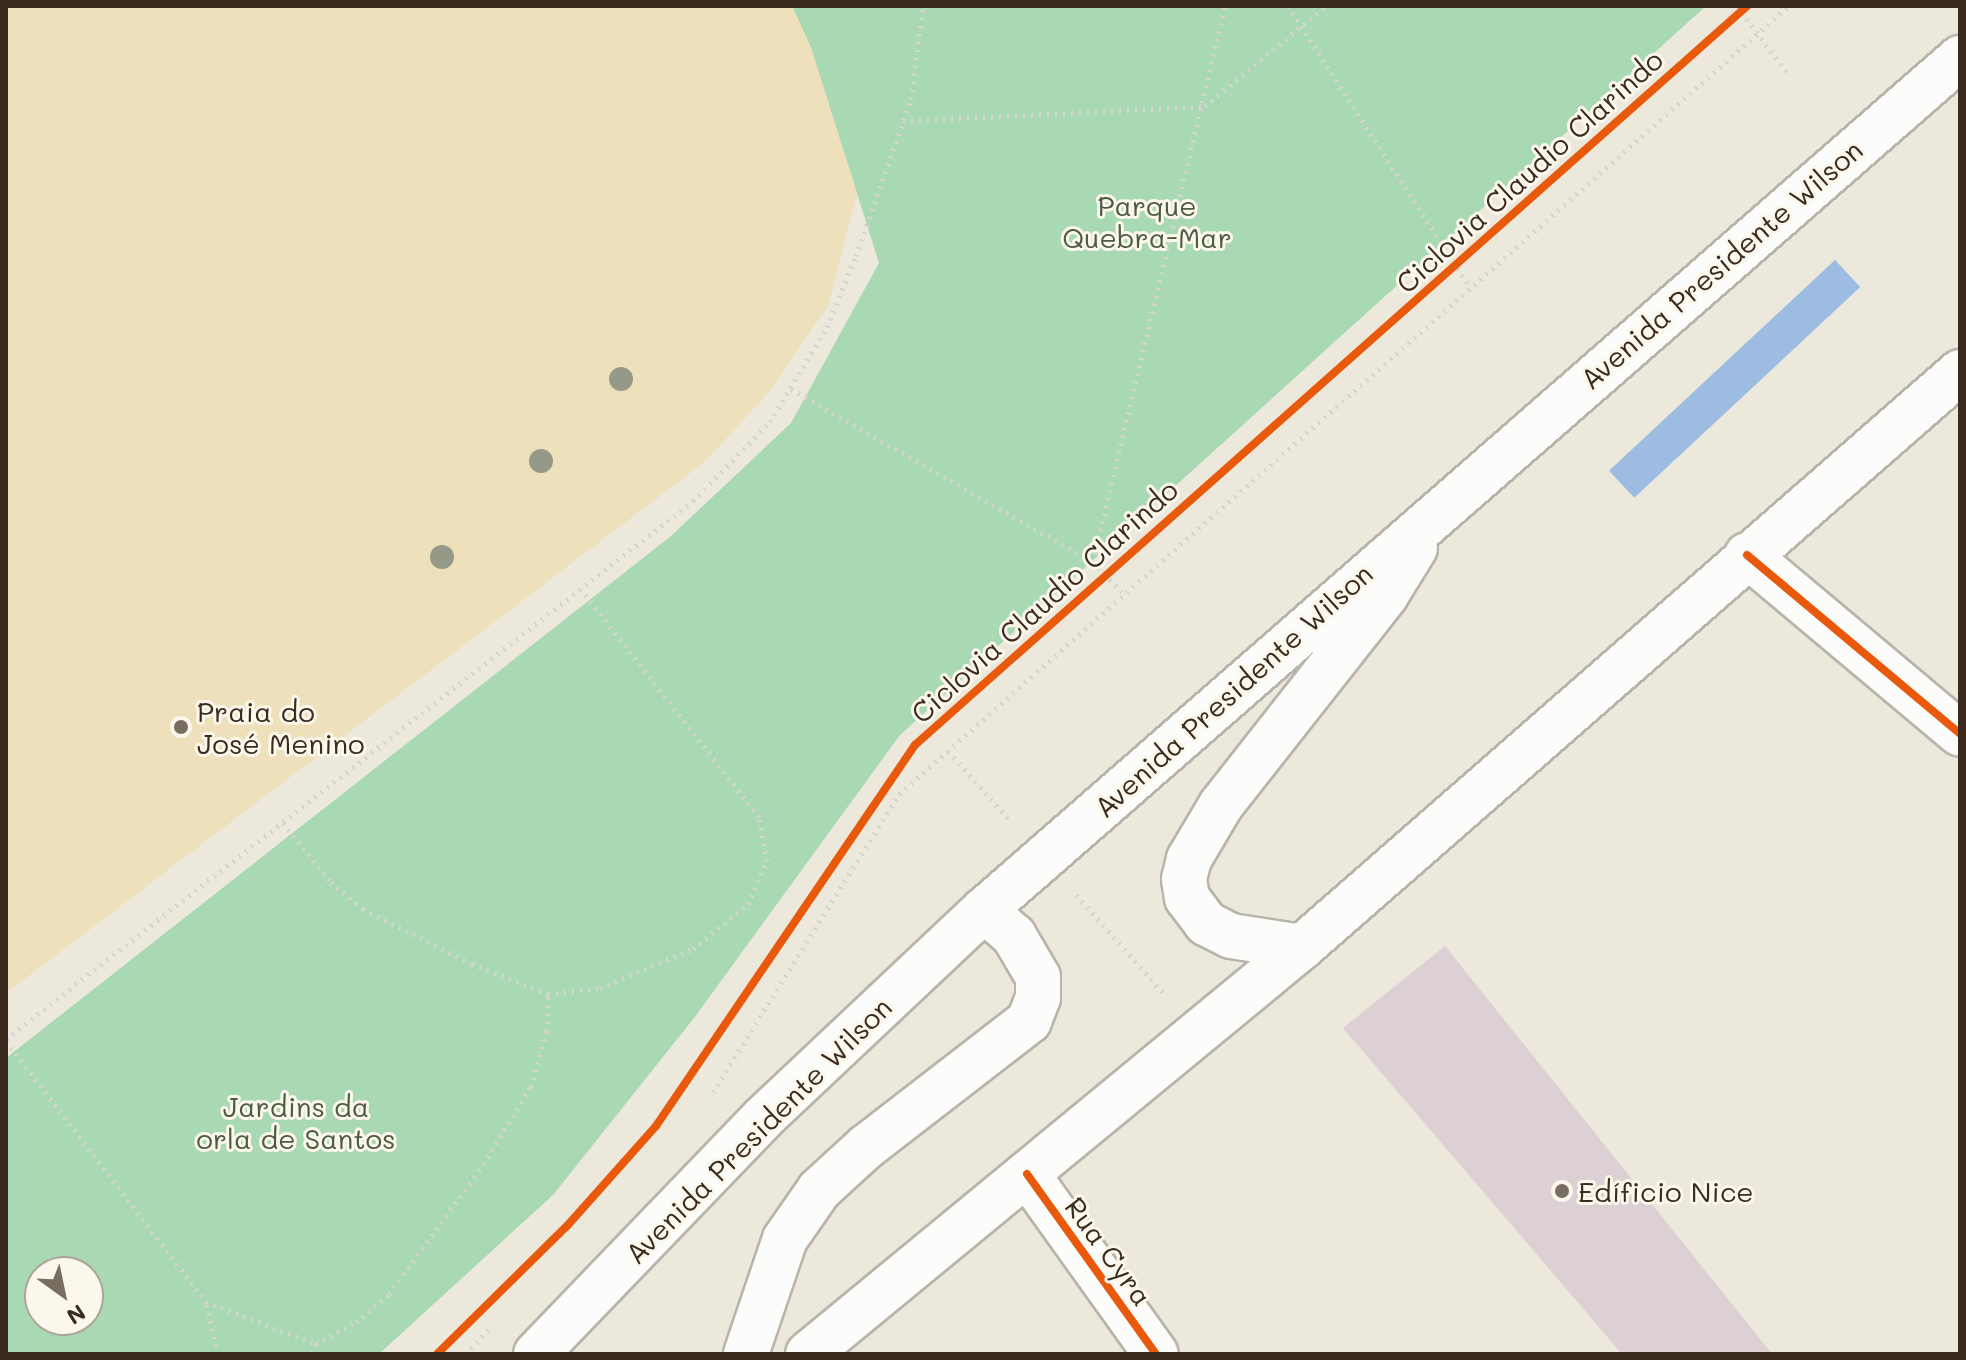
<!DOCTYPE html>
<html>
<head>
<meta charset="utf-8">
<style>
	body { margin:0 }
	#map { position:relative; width:1966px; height:1360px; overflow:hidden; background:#ece8dc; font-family:Mali,sans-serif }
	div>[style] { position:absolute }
	.green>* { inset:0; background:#a9d9b3 }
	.sand>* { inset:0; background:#ede0ba }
	.water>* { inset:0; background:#9cbce2; transform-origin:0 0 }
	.building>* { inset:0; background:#dcd0d5 }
	.path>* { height:5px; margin-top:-2.5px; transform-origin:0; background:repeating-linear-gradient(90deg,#d5d4d0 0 2px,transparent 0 8px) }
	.roads { filter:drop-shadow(2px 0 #b8b4ab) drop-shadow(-2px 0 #b8b4ab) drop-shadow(0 2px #b8b4ab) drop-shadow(0 -2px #b8b4ab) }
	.minor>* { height:44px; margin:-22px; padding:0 22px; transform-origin:22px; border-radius:22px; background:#fcfcfa }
	.primary>* { height:44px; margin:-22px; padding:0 22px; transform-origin:22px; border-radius:22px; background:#fcfcfa }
	.cycleway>* { height:8px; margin:-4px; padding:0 4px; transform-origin:4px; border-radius:4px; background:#e8590c }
	.trees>* { width:24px; height:24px; margin:-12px; border-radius:50%; background:#949a87 }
	.dots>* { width:22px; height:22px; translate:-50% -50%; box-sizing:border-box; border:4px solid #fbf7ec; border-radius:50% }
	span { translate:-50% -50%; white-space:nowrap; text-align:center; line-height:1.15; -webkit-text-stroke:6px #fbf7ec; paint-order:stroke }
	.street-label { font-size:28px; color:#3b2a1e }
	.park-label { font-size:28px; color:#4c5b41 }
	.poi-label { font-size:28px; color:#3b2a1e }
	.left { translate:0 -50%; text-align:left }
	.frame { position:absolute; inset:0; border:8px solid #3b2a1e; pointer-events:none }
	.north { position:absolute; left:24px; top:1256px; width:80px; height:80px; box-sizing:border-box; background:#fbf7ec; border:2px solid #aea59a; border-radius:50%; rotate:147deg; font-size:22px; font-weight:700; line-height:32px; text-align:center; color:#3b2a1e }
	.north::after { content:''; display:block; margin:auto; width:28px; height:36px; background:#796c60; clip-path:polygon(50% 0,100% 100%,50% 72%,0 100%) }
</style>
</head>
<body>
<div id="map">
	<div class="green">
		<div style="clip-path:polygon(evenodd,792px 6px,1706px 6px,900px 735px,694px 1018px,553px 1195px,379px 1354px,6px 1354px,6px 1058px,671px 536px,791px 423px,879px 263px,811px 48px,792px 6px,40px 1272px,88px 1272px,88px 1320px,40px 1320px,40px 1272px)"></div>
	</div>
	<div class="sand">
		<div style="clip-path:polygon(6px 6px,792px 6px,811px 48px,857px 193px,828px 306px,773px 387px,706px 461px,6px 993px)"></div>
	</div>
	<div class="water">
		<div style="left:1835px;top:260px;width:37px;height:309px;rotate:47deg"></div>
	</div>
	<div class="building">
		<div style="clip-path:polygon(1445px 946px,1772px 1354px,1622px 1354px,1343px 1028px)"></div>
	</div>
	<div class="path">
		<div style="left:1288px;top:6px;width:335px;rotate:57.1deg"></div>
		<div style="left:1737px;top:6px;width:85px;rotate:53.1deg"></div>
		<div style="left:903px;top:121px;width:302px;rotate:-2.8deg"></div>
		<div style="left:1205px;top:106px;width:157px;rotate:-39.6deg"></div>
		<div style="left:791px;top:389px;width:348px;rotate:29.8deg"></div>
		<div style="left:1093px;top:562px;width:45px;rotate:45.9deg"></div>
		<div style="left:1093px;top:562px;width:571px;rotate:-76.64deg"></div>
		<div style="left:948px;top:751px;width:95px;rotate:48.4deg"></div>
		<div style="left:283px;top:823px;width:76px;rotate:50.9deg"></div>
		<div style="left:331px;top:882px;width:42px;rotate:40.2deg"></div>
		<div style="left:363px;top:909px;width:122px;rotate:26.8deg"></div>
		<div style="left:472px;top:964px;width:82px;rotate:21.5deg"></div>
		<div style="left:548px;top:994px;width:52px;rotate:-6.6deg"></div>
		<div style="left:600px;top:988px;width:101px;rotate:-22.8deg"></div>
		<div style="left:693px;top:949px;width:71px;rotate:-39.3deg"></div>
		<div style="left:748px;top:904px;width:47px;rotate:-66.2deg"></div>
		<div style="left:767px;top:861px;width:45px;rotate:-100.3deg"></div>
		<div style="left:759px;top:817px;width:289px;rotate:-128deg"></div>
		<div style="left:1076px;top:895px;width:134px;rotate:48.3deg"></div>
		<div style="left:6px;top:1039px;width:873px;rotate:-38.07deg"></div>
		<div style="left:693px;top:501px;width:110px;rotate:-45.7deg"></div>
		<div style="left:770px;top:422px;width:111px;rotate:-59deg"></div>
		<div style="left:827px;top:327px;width:77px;rotate:-67.8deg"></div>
		<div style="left:856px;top:256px;width:166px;rotate:-70.7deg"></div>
		<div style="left:911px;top:99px;width:94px;rotate:-82.6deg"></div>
		<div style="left:6px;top:1041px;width:329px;rotate:52.5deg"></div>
		<div style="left:713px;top:1092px;width:351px;rotate:-58deg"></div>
		<div style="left:899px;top:794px;width:1189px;rotate:-41.52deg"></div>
		<div style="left:316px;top:1344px;width:46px;rotate:-28.8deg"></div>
		<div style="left:356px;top:1322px;width:43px;rotate:-40.3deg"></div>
		<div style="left:389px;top:1294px;width:152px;rotate:-53.8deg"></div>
		<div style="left:479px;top:1171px;width:99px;rotate:-58.2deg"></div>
		<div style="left:531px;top:1087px;width:58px;rotate:-74.1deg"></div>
		<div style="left:547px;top:1031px;width:36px;rotate:-88deg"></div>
		<div style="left:218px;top:1354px;width:53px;rotate:-103deg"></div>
		<div style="left:206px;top:1302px;width:118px;rotate:20.9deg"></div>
		<div style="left:316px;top:1344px;width:11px;rotate:112deg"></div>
		<div style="left:465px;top:1354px;width:39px;rotate:-46deg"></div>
	</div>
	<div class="roads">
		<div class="minor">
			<div style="left:1747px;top:555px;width:278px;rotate:40deg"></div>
			<div style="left:1027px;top:1174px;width:221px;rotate:54.4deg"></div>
		</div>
		<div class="primary">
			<div style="left:1302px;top:947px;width:72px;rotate:-171.2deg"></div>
			<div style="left:1231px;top:936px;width:28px;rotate:-153deg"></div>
			<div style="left:1206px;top:923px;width:31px;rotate:-127deg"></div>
			<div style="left:1187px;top:898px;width:19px;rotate:-99deg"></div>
			<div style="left:1184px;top:879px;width:21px;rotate:-76deg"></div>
			<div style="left:1189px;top:859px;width:63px;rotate:-59.3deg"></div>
			<div style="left:1221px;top:805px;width:267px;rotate:-51.8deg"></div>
			<div style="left:1386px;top:595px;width:55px;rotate:-58.3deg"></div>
			<div style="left:536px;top:1354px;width:327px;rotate:-46.1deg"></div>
			<div style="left:763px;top:1118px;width:303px;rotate:-43.3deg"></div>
			<div style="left:984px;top:910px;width:1296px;rotate:-41.12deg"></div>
			<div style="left:746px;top:1354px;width:121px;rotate:-71.3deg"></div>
			<div style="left:785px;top:1239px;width:60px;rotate:-55.2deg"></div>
			<div style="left:819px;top:1190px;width:64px;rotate:-42.5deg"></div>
			<div style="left:866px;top:1147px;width:206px;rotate:-37.7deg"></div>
			<div style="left:1029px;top:1021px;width:25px;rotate:-69deg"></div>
			<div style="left:1038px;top:998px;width:21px;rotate:-90deg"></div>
			<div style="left:1038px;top:977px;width:48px;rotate:-120.3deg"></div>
			<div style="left:1014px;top:936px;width:40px;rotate:-139deg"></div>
			<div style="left:808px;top:1354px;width:640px;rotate:-39.48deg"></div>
			<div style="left:1302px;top:947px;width:874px;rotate:-41.15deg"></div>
		</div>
	</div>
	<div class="cycleway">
		<div style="left:1747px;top:555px;width:278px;rotate:40deg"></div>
		<div style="left:1027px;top:1174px;width:221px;rotate:54.4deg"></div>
		<div style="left:437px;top:1354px;width:182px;rotate:-44.6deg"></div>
		<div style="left:567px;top:1226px;width:134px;rotate:-48.3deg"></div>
		<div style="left:656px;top:1126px;width:461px;rotate:-55.8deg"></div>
		<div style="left:915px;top:745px;width:1113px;rotate:-41.61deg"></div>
	</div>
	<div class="trees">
		<div style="left:621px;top:379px"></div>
		<div style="left:541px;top:461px"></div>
		<div style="left:442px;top:557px"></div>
	</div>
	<div class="dots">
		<div style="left:181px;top:727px;background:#796c60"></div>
		<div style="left:1562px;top:1191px;background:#796c60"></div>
	</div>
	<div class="street-label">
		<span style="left:1529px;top:171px;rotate:-42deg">Ciclovia Claudio Clarindo</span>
		<span style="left:1721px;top:264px;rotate:-41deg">Avenida Presidente Wilson</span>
		<span style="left:1044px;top:601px;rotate:-42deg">Ciclovia Claudio Clarindo</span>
		<span style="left:1233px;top:690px;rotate:-42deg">Avenida Presidente Wilson</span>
		<span style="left:758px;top:1130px;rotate:-45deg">Avenida Presidente Wilson</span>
		<span style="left:1109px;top:1251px;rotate:54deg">Rua Cyra</span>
	</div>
	<div class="park-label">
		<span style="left:1147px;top:221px">Parque<br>Quebra-Mar</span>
		<span style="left:296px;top:1122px">Jardins da<br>orla de Santos</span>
	</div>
	<div class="poi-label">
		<span class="left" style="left:197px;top:727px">Praia do<br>José Menino</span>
		<span class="left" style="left:1578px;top:1191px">Edíficio Nice</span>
	</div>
	<div class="frame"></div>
	<div class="north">N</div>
</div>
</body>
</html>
